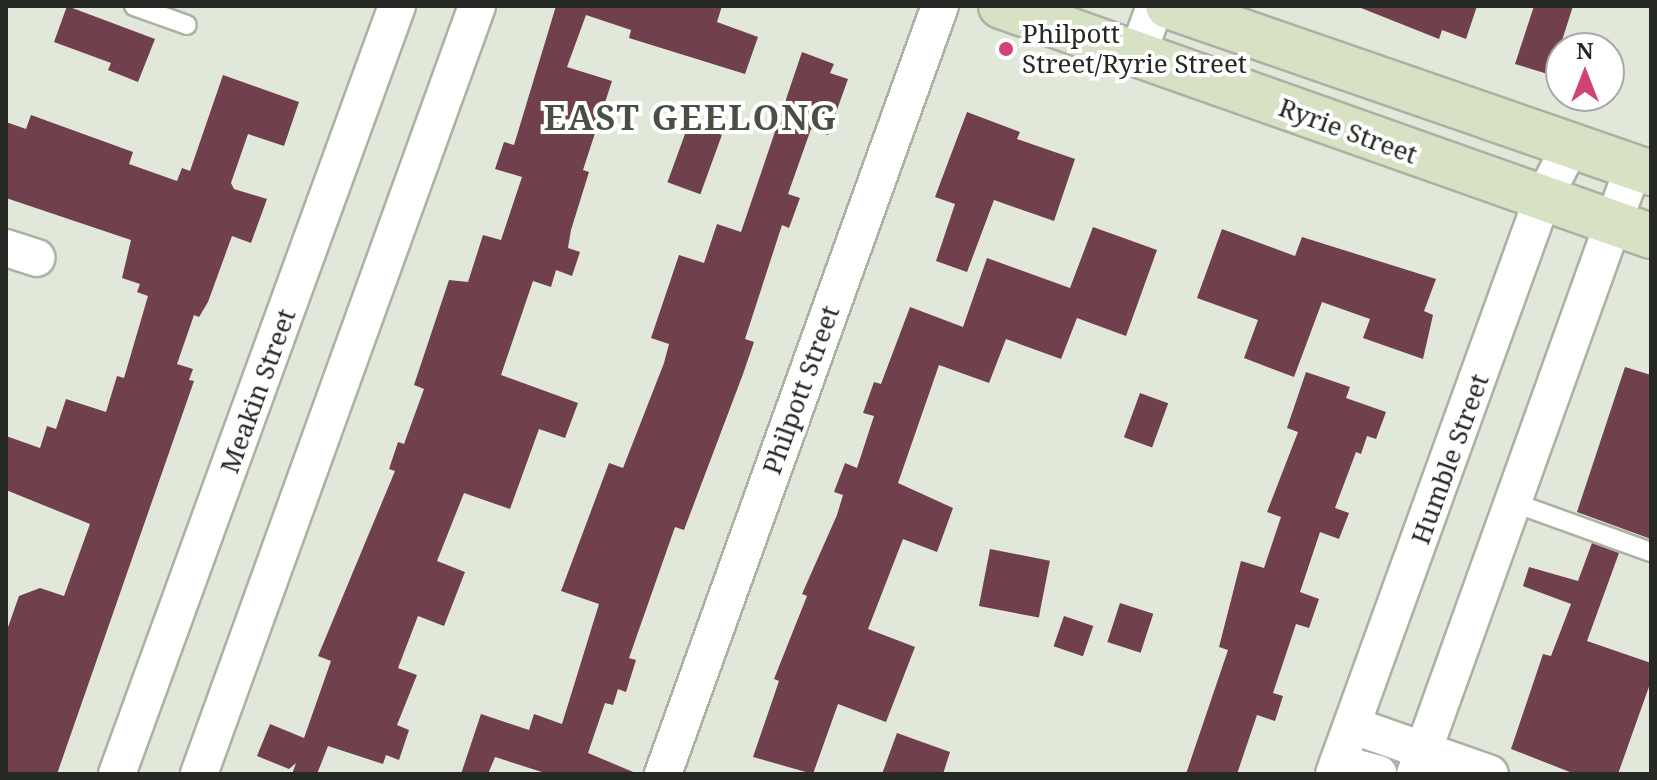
<!DOCTYPE html>
<html>
<head>
<meta charset="utf-8">
<style>
	body { margin:0 }
	#map { position:relative; width:1657px; height:780px; overflow:hidden; background:#e1e7d9; font-family:"Noto Serif",serif }
	div>[style] { position:absolute }
	.building>* { inset:0; background:#70414d; transform-origin:0 0 }
	.roads { filter:drop-shadow(2px 0 #acb1a4) drop-shadow(-2px 0 #acb1a4) drop-shadow(0 2px #acb1a4) drop-shadow(0 -2px #acb1a4) }
	.lane>* { height:18px; margin:-9px; padding:0 9px; transform-origin:9px; border-radius:9px; background:#fff }
	.street>* { height:36px; margin:-18px; padding:0 18px; transform-origin:18px; border-radius:18px; background:#fff }
	.secondary>* { height:44px; margin:-22px; padding:0 22px; transform-origin:22px; border-radius:22px; background:#d7e2c4 }
	.dots>* { width:22px; height:22px; translate:-50% -50%; box-sizing:border-box; border:4px solid #fff; border-radius:50% }
	span { translate:-50% -50%; white-space:nowrap; text-align:center; line-height:1.15; -webkit-text-stroke:8px #fff; paint-order:stroke }
	.poi-label { font-size:26px; color:#262823 }
	.left { translate:0 -50%; text-align:left }
	.street-label { font-size:26px; color:#262823 }
	.district-label { font-size:34px; color:#4a4f43; font-weight:700; letter-spacing:2px }
	.frame { position:absolute; inset:0; border:8px solid #262823; pointer-events:none }
	.north { position:absolute; left:1545px; top:32px; width:80px; height:80px; box-sizing:border-box; background:#fff; border:2px solid #a8a9a7; border-radius:50%; rotate:0deg; font-size:22px; font-weight:700; line-height:32px; text-align:center; color:#262823 }
	.north::after { content:''; display:block; margin:auto; width:28px; height:36px; background:#d04372; clip-path:polygon(50% 0,100% 100%,50% 72%,0 100%) }
</style>
</head>
<body>
<div id="map">
	<div class="building">
		<div style="clip-path:polygon(67px 6px,155px 39px,138px 82px,108px 70px,111px 63px,54px 42px)"></div>
		<div style="clip-path:polygon(556px 6px,722px 6px,717px 22px,758px 37px,745px 74px,629px 38px,631px 30px,586px 15px,567px 67px,612px 81px,583px 170px,589px 172px,571px 230px,568px 248px,580px 252px,572px 276px,556px 270px,551px 287px,533px 281px,501px 375px,578px 403px,565px 438px,539px 429px,510px 509px,464px 493px,437px 561px,465px 572px,444px 626px,418px 616px,398px 668px,417px 675px,397px 725px,409px 730px,399px 760px,386px 755px,383px 764px,328px 746px,317px 774px,292px 774px,296px 763px,289px 769px,257px 756px,270px 724px,304px 738px,331px 661px,318px 656px,395px 471px,389px 469px,398px 442px,404px 444px,424px 389px,414px 385px,449px 280px,468px 282px,483px 235px,501px 240px,522px 177px,495px 169px,504px 142px,514px 145px)"></div>
		<div style="clip-path:polygon(1356px 6px,1477px 6px,1466px 39px,1442px 30px,1439px 39px)"></div>
		<div style="clip-path:polygon(1534px 6px,1573px 6px,1551px 75px,1515px 64px)"></div>
		<div style="clip-path:polygon(802px 52px,834px 64px,830px 73px,848px 79px,828px 135px,811px 129px,788px 194px,800px 198px,789px 228px,782px 225px,745px 339px,754px 342px,743px 374px,684px 530px,675px 527px,629px 658px,636px 660px,626px 692px,618px 689px,613px 705px,605px 703px,588px 753px,638px 774px,548px 774px,495px 757px,488px 774px,461px 774px,481px 714px,529px 730px,534px 714px,562px 724px,599px 604px,561px 591px,609px 463px,623px 468px,664px 363px,669px 344px,651px 338px,679px 255px,704px 263px,717px 224px,741px 232px)"></div>
		<div style="clip-path:polygon(223px 75px,299px 102px,284px 146px,248px 134px,231px 183px,234px 189px,267px 199px,251px 243px,232px 236px,208px 302px,199px 317px,194px 315px,177px 364px,193px 369px,189px 380px,194px 381px,57px 774px,6px 774px,6px 633px,19px 596px,40px 588px,64px 596px,90px 524px,6px 490px,6px 436px,40px 448px,47px 426px,56px 429px,66px 399px,106px 412px,117px 376px,124px 378px,148px 296px,137px 292px,140px 284px,122px 278px,131px 240px,6px 198px,6px 122px,26px 129px,31px 115px,133px 152px,129px 164px,177px 181px,182px 168px,190px 171px)"></div>
		<div style="clip-path:polygon(967px 112px,1020px 132px,1017px 139px,1075px 159px,1054px 221px,994px 200px,967px 272px,936px 261px,955px 204px,935px 197px)"></div>
		<div style="left:689px;top:123px;width:35px;height:63px;rotate:20deg"></div>
		<div style="clip-path:polygon(1093px 227px,1157px 250px,1126px 336px,1077px 318px,1061px 359px,1006px 339px,989px 383px,939px 365px,898px 483px,953px 508px,937px 552px,903px 539px,868px 629px,915px 647px,886px 722px,838px 704px,813px 774px,753px 757px,779px 681px,774px 679px,807px 596px,802px 594px,837px 515px,843px 495px,834px 492px,845px 463px,857px 468px,874px 416px,863px 413px,874px 382px,881px 384px,910px 307px,963px 327px,987px 258px,1070px 288px)"></div>
		<div style="clip-path:polygon(1222px 229px,1295px 256px,1302px 237px,1436px 279px,1424px 311px,1433px 315px,1423px 359px,1363px 338px,1370px 319px,1322px 302px,1294px 377px,1244px 358px,1258px 320px,1197px 298px)"></div>
		<div style="clip-path:polygon(1625px 367px,1651px 375px,1651px 539px,1577px 512px)"></div>
		<div style="clip-path:polygon(1306px 372px,1350px 387px,1346px 398px,1386px 412px,1376px 439px,1367px 436px,1361px 454px,1356px 452px,1335px 508px,1349px 513px,1339px 539px,1320px 532px,1300px 592px,1319px 599px,1309px 628px,1296px 624px,1273px 693px,1283px 696px,1275px 721px,1257px 715px,1237px 774px,1186px 774px,1228px 650px,1219px 647px,1241px 561px,1264px 568px,1281px 517px,1267px 512px,1298px 432px,1287px 428px)"></div>
		<div style="left:1140px;top:393px;width:30px;height:47px;rotate:20deg"></div>
		<div style="clip-path:polygon(1592px 543px,1619px 553px,1587px 641px,1651px 663px,1651px 681px,1618px 774px,1575px 774px,1511px 749px,1543px 654px,1551px 656px,1571px 604px,1523px 586px,1529px 567px,1578px 581px)"></div>
		<div style="left:990px;top:549px;width:61px;height:58px;rotate:11deg"></div>
		<div style="left:1120px;top:603px;width:35px;height:41px;rotate:18deg"></div>
		<div style="left:1064px;top:616px;width:31px;height:32px;rotate:19deg"></div>
		<div style="clip-path:polygon(897px 733px,950px 752px,943px 774px,882px 774px)"></div>
	</div>
	<div class="roads">
		<div class="lane">
			<div style="left:134px;top:6px;width:56px;rotate:19.7deg"></div>
			<div style="left:1512px;top:502px;width:148px;rotate:19.8deg"></div>
		</div>
		<div class="street">
			<div style="left:1137px;top:56px;width:53px;rotate:-70.2deg"></div>
			<div style="left:6px;top:248px;width:32px;rotate:18deg"></div>
			<div style="left:1354px;top:726px;width:144px;rotate:19.4deg"></div>
			<div style="left:1338px;top:763px;width:42px;rotate:15deg"></div>
			<div style="left:117px;top:774px;width:817px;rotate:-69.97deg"></div>
			<div style="left:199px;top:774px;width:817px;rotate:-70.1deg"></div>
			<div style="left:663px;top:774px;width:816px;rotate:-70.17deg"></div>
			<div style="left:1334px;top:774px;width:611px;rotate:-70.08deg"></div>
			<div style="left:1542px;top:200px;width:61px;rotate:-61.8deg"></div>
			<div style="left:1415px;top:774px;width:644px;rotate:-70.21deg"></div>
		</div>
		<div class="secondary">
			<div style="left:1001px;top:6px;width:689px;rotate:19.49deg"></div>
			<div style="left:1168px;top:6px;width:511px;rotate:19.07deg"></div>
		</div>
	</div>
	<div class="dots">
		<div style="left:1006px;top:49px;background:#d04372"></div>
	</div>
	<div class="poi-label">
		<span class="left" style="left:1022px;top:49px">Philpott<br>Street/Ryrie Street</span>
	</div>
	<div class="street-label">
		<span style="left:1348px;top:131px;rotate:20deg">Ryrie Street</span>
		<span style="left:801px;top:390px;rotate:-70deg">Philpott Street</span>
		<span style="left:258px;top:391px;rotate:-70deg">Meakin Street</span>
		<span style="left:1450px;top:459px;rotate:-70deg">Humble Street</span>
	</div>
	<div class="district-label">
		<span style="left:691px;top:118px">EAST GEELONG</span>
	</div>
	<div class="frame"></div>
	<div class="north">N</div>
</div>
</body>
</html>
